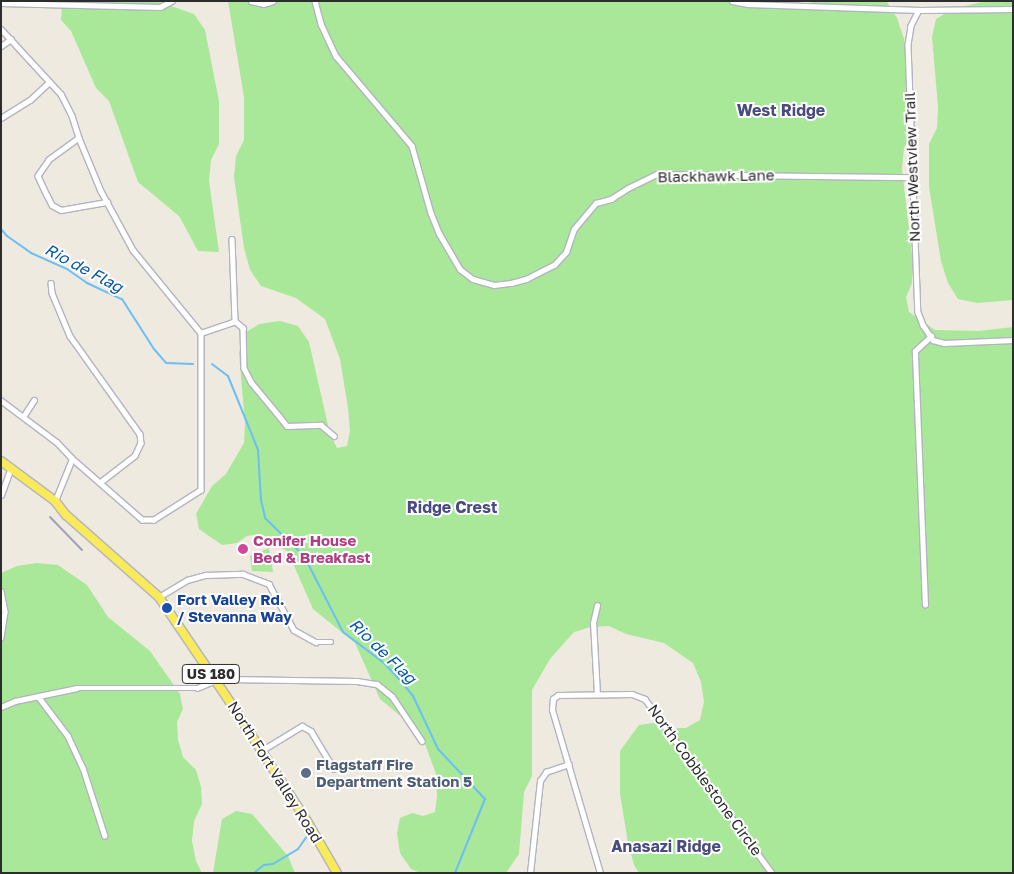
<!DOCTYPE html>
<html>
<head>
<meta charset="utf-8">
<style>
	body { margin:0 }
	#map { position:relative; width:1014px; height:874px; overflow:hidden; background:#efeadf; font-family:"Golos Text",sans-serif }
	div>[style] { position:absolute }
	.green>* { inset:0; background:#a8e898 }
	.stream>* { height:2px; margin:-1px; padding:0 1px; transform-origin:1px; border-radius:1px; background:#6cbef6 }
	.roads { filter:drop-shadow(1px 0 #b3b3c1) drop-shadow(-1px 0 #b3b3c1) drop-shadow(0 1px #b3b3c1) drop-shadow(0 -1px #b3b3c1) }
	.street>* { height:4.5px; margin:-2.25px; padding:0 2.25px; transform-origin:2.25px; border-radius:2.25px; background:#fff }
	.primary>* { height:8px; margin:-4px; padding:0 4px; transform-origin:4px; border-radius:4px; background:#f9ea59 }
	.rail>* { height:2px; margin:-1px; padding:0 1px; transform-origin:1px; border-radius:1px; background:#a1a1b8 }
	.dots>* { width:14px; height:14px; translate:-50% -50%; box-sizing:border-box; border:2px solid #fff; border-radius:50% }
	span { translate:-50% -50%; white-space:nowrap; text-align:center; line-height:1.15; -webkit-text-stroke:4px #fff; paint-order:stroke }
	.shield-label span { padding:1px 4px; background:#fff; border:1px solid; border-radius:4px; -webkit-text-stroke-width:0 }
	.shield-label { font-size:14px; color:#2d2d2d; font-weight:700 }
	.street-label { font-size:15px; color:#2d2d2d }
	.hotel-label { font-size:15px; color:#b23c85; font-weight:700 }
	.left { translate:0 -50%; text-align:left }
	.transit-label { font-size:15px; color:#164399; font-weight:700 }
	.service-label { font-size:15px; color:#4e5e75; font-weight:700 }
	.neighbourhood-label { font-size:16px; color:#4a4c81; font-weight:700 }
	.water-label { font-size:16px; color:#0559a8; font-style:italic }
	.frame { position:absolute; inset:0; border:2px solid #2d2d2d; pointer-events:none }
</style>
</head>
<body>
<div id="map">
	<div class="green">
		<div style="clip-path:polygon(74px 1px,157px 1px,194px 14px,205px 30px,219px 101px,219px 144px,211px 160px,209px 181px,219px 252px,198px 251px,179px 216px,138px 182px,109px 101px,96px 88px,71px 31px,61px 20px,62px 7px)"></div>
		<div style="clip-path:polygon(228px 1px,788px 1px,797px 4px,823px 1px,887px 2px,897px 18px,904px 39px,912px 89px,912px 132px,904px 148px,902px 169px,913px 263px,912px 283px,906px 297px,909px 312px,935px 330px,979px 331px,1013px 327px,1013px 873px,639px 873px,634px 865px,628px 843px,620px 794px,620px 751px,639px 725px,654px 723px,668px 728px,686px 728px,700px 720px,704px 702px,701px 682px,693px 663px,664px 643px,626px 634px,609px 626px,591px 627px,574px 632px,550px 659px,532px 690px,532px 776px,524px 792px,519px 854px,506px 873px,420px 873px,411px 869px,400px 853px,397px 833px,400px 818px,412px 813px,423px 816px,435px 812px,437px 796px,436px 774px,421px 733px,380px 699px,355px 643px,313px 609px,288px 552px,261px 534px,247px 536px,237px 543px,222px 545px,199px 529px,196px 514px,212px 486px,226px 474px,244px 443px,245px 423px,239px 353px,243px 334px,259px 324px,280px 321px,298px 326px,309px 342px,330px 434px,337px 448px,347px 446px,350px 431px,348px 408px,340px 359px,325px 319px,296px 298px,261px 286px,250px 270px,244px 248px,234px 177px,236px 156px,244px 140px,244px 97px)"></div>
		<div style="clip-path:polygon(986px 1px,1013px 1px,1013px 300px,977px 303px,958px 299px,948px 283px,941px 261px,929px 187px,929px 144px,937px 128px,938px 107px,932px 37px,936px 19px,953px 9px)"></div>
		<div style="clip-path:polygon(269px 548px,273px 572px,252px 571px,250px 556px)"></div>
		<div style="clip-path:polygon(37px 563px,58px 565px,87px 585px,108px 617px,150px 651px,180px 694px,183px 709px,177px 722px,178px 740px,183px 757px,196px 770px,201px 787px,202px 804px,194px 821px,192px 841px,196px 861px,202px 873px,1px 873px,1px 573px,17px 566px)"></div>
		<div style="clip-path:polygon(236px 811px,252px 814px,288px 856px,295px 873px,213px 873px,222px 819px)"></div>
	</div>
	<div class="stream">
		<div style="left:1px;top:229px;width:9px;rotate:49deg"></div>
		<div style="left:7px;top:236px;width:29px;rotate:35deg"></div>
		<div style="left:31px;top:253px;width:39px;rotate:24deg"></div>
		<div style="left:67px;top:269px;width:24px;rotate:35deg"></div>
		<div style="left:87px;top:283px;width:38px;rotate:25deg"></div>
		<div style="left:122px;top:299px;width:59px;rotate:57.4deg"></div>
		<div style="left:154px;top:349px;width:18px;rotate:49deg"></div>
		<div style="left:166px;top:363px;width:27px;rotate:2deg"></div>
		<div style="left:212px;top:364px;width:20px;rotate:37deg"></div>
		<div style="left:228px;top:376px;width:80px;rotate:67.9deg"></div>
		<div style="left:258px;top:450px;width:50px;rotate:86.6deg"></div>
		<div style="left:261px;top:500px;width:18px;rotate:77deg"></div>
		<div style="left:265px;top:518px;width:54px;rotate:44.3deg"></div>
		<div style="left:304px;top:556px;width:85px;rotate:62.8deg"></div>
		<div style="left:343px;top:632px;width:51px;rotate:37.1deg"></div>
		<div style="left:384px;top:663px;width:25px;rotate:47deg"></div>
		<div style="left:401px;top:681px;width:19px;rotate:51deg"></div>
		<div style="left:413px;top:696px;width:59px;rotate:64.7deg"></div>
		<div style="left:438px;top:749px;width:69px;rotate:46.8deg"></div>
		<div style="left:485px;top:799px;width:80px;rotate:112.1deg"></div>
		<div style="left:254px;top:873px;width:13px;rotate:-39deg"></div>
		<div style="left:264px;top:865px;width:9px;rotate:-6deg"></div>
		<div style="left:273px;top:864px;width:29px;rotate:-31deg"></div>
		<div style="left:298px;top:849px;width:19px;rotate:-55deg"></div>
	</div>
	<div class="roads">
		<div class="street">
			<div style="left:251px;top:1px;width:13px;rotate:13deg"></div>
			<div style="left:264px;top:4px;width:9px;rotate:-18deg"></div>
			<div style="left:315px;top:1px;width:24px;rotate:75deg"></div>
			<div style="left:321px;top:24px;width:35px;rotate:65deg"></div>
			<div style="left:336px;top:56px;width:118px;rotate:49.8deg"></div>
			<div style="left:412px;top:146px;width:70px;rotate:74.2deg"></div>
			<div style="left:431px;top:213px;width:22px;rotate:68deg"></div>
			<div style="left:439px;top:233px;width:42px;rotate:59.7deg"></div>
			<div style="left:460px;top:269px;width:16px;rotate:38deg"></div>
			<div style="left:473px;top:279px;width:22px;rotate:16deg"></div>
			<div style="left:494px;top:285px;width:17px;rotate:-7deg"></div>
			<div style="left:511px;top:283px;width:16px;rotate:-15deg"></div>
			<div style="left:526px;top:279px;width:31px;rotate:-27deg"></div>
			<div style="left:554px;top:265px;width:18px;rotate:-47deg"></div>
			<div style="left:566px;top:252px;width:24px;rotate:-71deg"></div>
			<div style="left:574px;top:229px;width:34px;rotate:-50deg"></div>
			<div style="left:596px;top:203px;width:16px;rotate:-15deg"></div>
			<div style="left:611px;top:199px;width:20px;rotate:-33deg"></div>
			<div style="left:628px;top:188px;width:32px;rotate:-26deg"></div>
			<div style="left:657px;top:174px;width:254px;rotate:0.7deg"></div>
			<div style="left:732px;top:1px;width:16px;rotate:11deg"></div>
			<div style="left:748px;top:4px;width:171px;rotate:2deg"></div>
			<div style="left:919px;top:10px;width:94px;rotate:-0.6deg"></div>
			<div style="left:1px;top:3px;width:159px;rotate:1.4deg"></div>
			<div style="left:160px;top:7px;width:13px;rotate:-27deg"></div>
			<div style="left:919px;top:10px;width:18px;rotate:117deg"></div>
			<div style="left:911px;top:26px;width:19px;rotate:99deg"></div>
			<div style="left:908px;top:45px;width:267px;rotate:87.9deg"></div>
			<div style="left:918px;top:312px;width:14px;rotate:69deg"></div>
			<div style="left:923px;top:325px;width:18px;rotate:56deg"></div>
			<div style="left:933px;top:340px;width:11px;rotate:15deg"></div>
			<div style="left:944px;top:343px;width:69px;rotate:-2.5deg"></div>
			<div style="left:1px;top:29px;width:88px;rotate:47.3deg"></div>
			<div style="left:61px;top:94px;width:25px;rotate:63deg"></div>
			<div style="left:72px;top:116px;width:23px;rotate:72deg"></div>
			<div style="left:79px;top:138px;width:57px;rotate:67.5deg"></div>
			<div style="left:101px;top:191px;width:67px;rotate:61.5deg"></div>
			<div style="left:133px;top:250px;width:107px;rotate:50.7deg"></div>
			<div style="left:201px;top:333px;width:157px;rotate:90deg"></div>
			<div style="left:201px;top:490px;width:56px;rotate:147.4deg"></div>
			<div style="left:154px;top:520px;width:12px;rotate:180deg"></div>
			<div style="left:142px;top:520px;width:93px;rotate:-138.9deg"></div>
			<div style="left:72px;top:459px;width:22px;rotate:-133deg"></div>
			<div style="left:57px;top:443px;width:70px;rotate:-143.1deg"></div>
			<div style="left:1px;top:46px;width:12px;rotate:-35deg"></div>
			<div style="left:1px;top:118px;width:34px;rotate:-32deg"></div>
			<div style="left:30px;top:100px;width:26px;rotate:-43deg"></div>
			<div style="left:79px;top:138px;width:37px;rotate:144deg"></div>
			<div style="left:49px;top:160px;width:19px;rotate:125deg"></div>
			<div style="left:38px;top:176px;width:21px;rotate:65deg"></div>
			<div style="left:47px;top:195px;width:11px;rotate:63deg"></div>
			<div style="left:52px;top:205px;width:10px;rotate:29deg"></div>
			<div style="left:61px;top:210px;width:47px;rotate:-9.9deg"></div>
			<div style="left:232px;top:239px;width:82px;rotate:87.9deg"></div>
			<div style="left:51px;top:283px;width:10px;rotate:84deg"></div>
			<div style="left:52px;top:293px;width:47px;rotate:67.3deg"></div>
			<div style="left:70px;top:336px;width:120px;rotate:54.5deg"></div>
			<div style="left:140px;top:434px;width:9px;rotate:84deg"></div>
			<div style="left:141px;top:443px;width:14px;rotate:115deg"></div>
			<div style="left:135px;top:456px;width:44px;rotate:142.4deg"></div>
			<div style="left:201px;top:333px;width:36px;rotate:-19deg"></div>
			<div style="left:235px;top:321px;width:11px;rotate:41deg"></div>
			<div style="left:243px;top:328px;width:40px;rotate:88.6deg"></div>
			<div style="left:244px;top:368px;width:16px;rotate:63deg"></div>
			<div style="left:251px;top:382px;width:45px;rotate:50.4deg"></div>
			<div style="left:280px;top:417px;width:11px;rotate:52deg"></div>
			<div style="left:287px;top:426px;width:34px;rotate:-2deg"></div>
			<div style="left:321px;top:425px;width:17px;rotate:40deg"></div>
			<div style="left:23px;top:417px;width:20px;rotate:-57deg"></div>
			<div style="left:1px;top:495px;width:29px;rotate:-70deg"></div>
			<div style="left:55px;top:501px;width:45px;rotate:-68deg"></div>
			<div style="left:1px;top:591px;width:21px;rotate:79deg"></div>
			<div style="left:5px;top:612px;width:26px;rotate:99deg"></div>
			<div style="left:159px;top:597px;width:33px;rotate:-31deg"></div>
			<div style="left:187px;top:580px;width:20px;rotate:-15deg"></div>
			<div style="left:206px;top:575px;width:37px;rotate:-2deg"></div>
			<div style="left:243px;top:574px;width:28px;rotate:21deg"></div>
			<div style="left:269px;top:584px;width:52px;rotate:61.5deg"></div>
			<div style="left:294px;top:630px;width:25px;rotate:29deg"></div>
			<div style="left:316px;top:642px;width:15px"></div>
			<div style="left:925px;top:605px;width:254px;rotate:-92.3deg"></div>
			<div style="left:915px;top:351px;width:22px;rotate:-43deg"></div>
			<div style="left:597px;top:694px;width:71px;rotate:-93.2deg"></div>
			<div style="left:593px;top:623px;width:18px;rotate:-77deg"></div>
			<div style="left:38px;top:696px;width:50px;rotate:53.1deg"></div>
			<div style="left:68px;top:736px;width:35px;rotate:65deg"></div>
			<div style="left:83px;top:768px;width:71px;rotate:72.1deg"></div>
			<div style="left:1px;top:707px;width:15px;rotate:-23deg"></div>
			<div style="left:15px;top:701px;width:63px;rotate:-11.8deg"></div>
			<div style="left:77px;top:688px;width:120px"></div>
			<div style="left:197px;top:688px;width:21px;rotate:-23deg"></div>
			<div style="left:216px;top:680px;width:12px;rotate:-5deg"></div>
			<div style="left:228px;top:679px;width:129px;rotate:0.9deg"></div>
			<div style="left:357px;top:681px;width:20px;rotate:9deg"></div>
			<div style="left:377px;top:684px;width:19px;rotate:39deg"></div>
			<div style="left:392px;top:696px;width:54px;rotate:56.3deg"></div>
			<div style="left:261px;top:751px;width:48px;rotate:-31.4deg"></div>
			<div style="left:302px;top:726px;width:10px;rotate:29deg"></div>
			<div style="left:311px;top:731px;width:44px;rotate:58.8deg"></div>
			<div style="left:530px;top:873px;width:93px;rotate:-83.8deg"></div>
			<div style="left:540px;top:781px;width:11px;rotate:-56deg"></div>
			<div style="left:546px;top:772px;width:24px;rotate:-19deg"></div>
			<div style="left:600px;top:873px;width:170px;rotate:-106.4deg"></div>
			<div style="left:552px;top:710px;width:11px;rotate:-85deg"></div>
			<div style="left:553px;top:699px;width:6px;rotate:-39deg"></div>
			<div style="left:558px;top:695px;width:74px;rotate:-0.8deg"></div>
			<div style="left:632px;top:694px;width:14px;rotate:21deg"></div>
			<div style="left:645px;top:699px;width:215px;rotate:53.9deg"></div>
		</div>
		<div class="primary">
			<div style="left:1px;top:461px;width:67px;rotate:36.5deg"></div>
			<div style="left:55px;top:501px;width:18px;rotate:52deg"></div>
			<div style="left:66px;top:515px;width:124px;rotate:41.4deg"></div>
			<div style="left:159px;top:597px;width:120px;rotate:55.9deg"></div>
			<div style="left:226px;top:696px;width:149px;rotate:57.1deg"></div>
			<div style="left:307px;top:821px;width:60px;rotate:60deg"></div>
		</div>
	</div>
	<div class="rail">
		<div style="left:50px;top:517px;width:46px;rotate:45.9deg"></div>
	</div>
	<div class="dots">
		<div style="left:243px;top:549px;background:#d1479c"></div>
		<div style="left:167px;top:608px;background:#1a4fb4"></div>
		<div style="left:306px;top:773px;background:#5c6f8a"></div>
	</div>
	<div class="shield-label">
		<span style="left:211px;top:674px">US 180</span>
	</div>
	<div class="street-label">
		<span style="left:912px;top:167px;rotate:-92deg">North Westview Trail</span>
		<span style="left:716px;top:176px;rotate:-1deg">Blackhawk Lane</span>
		<span style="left:275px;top:772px;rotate:58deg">North Fort Valley Road</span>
		<span style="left:705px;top:780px;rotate:54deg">North Cobblestone Circle</span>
	</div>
	<div class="hotel-label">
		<span class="left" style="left:253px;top:549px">Conifer House<br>Bed &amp; Breakfast</span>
	</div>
	<div class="transit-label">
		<span class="left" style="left:177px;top:608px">Fort Valley Rd.<br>/ Stevanna Way</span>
	</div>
	<div class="service-label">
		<span class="left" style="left:316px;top:773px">Flagstaff Fire<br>Department Station 5</span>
	</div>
	<div class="neighbourhood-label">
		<span style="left:781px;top:110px">West Ridge</span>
		<span style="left:452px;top:507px">Ridge Crest</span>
		<span style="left:666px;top:846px">Anasazi Ridge</span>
	</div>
	<div class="water-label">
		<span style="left:84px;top:268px;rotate:28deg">Rio de Flag</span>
		<span style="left:383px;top:651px;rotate:44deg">Rio de Flag</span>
	</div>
	<div class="frame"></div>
</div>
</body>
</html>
